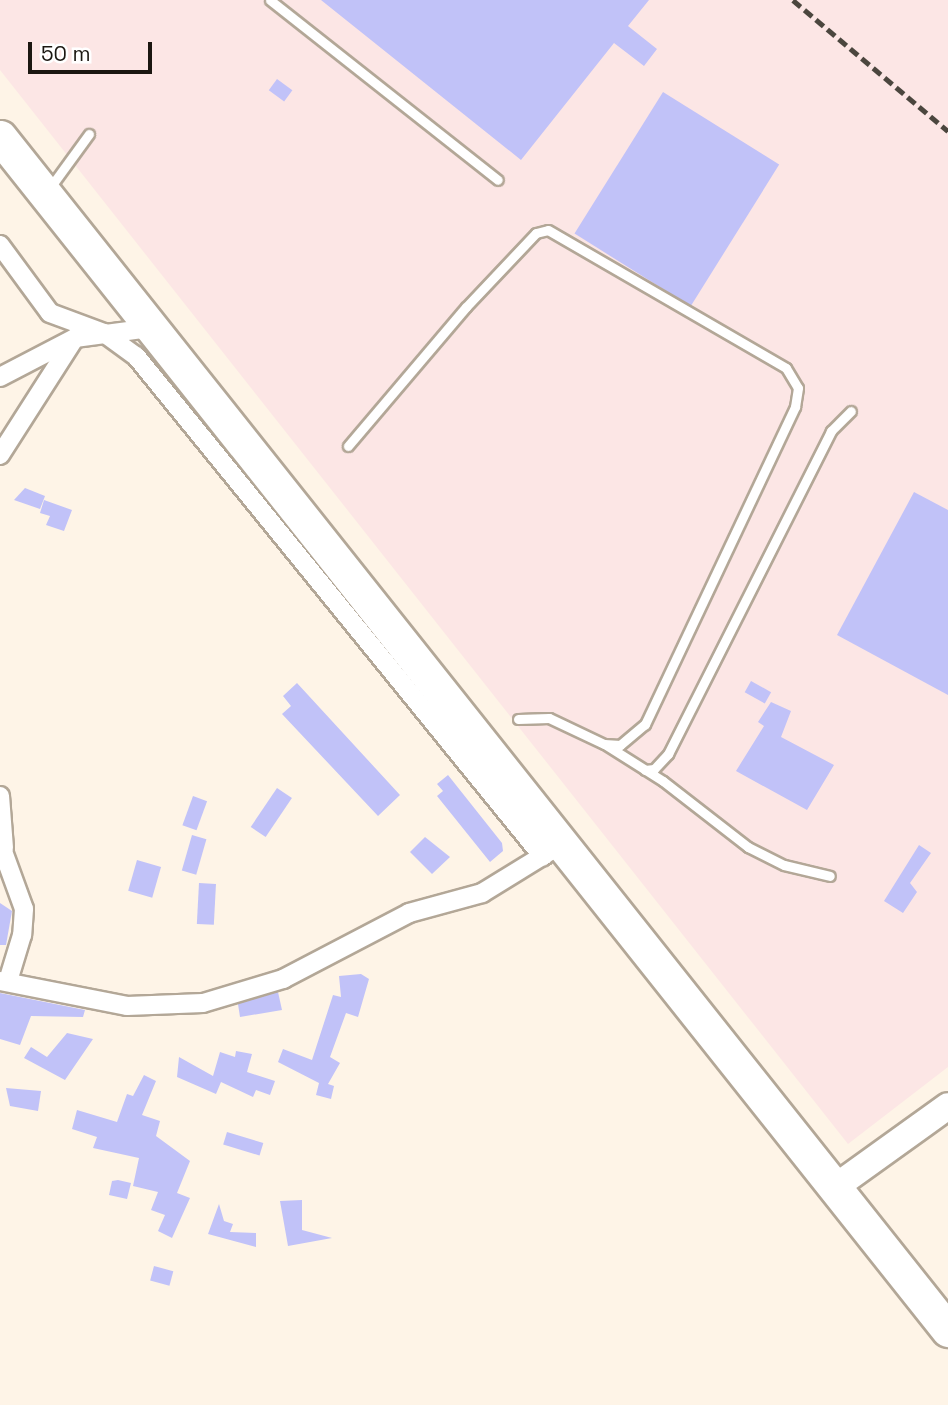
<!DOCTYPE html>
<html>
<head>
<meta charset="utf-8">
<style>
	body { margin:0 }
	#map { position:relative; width:948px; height:1405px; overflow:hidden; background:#fef4e7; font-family:"Space Grotesk",sans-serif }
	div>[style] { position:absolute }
	.industrial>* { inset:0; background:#fce6e5 }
	.building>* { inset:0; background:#c1c2f8; transform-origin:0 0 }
	.roads { filter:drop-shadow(2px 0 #b3a797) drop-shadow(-2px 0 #b3a797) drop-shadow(0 2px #b3a797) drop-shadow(0 -2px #b3a797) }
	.lane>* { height:9px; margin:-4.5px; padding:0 4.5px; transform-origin:4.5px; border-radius:4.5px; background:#fff }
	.street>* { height:18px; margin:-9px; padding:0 9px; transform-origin:9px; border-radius:9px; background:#fff }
	.secondary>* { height:26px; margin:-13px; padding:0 13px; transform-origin:13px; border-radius:13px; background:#fff }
	.highway>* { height:33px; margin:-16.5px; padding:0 16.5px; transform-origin:16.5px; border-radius:16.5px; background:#fff }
	.rail>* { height:5px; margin-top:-2.5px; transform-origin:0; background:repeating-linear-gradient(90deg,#4b463e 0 10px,transparent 0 15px) }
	span { translate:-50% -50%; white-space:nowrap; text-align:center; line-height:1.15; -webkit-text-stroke:7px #fff; paint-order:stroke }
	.scale { position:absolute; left:28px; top:42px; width:124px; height:32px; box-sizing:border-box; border:4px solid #1b1711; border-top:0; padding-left:9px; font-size:21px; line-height:24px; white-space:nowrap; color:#1b1711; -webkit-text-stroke:5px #fff; paint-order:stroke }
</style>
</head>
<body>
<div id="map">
	<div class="industrial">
		<div style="clip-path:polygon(0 0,948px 0,948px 1067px,848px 1144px,0 70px)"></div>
	</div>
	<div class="building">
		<div style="clip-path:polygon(321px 0,649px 0,628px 26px,657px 49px,644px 66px,614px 43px,521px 160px)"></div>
		<div style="left:277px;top:79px;width:19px;height:14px;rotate:36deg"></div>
		<div style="left:663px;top:92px;width:137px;height:167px;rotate:32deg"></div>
		<div style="clip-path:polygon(25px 488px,45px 496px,40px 509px,14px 500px)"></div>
		<div style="clip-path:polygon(914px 492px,948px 510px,948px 695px,837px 635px)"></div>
		<div style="clip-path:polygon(44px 500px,72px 510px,64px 531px,46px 525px,50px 516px,40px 513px)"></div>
		<div style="left:751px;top:681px;width:23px;height:13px;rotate:29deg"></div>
		<div style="clip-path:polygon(297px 683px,400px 795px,378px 816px,282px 714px,291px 706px,283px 696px)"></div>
		<div style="clip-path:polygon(771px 702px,791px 711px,781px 737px,834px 765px,807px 810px,736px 771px,764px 726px,758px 722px)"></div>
		<div style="clip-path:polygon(448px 775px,502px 843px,503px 851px,490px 862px,437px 796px,443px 791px,437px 784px)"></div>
		<div style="left:277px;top:788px;width:18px;height:47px;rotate:34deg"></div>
		<div style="left:193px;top:796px;width:15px;height:31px;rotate:20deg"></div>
		<div style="left:192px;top:835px;width:15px;height:37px;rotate:16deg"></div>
		<div style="clip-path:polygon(425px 837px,450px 857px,432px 874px,410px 852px)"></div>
		<div style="clip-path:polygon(919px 845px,931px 853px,910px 883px,917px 892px,903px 913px,884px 901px)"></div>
		<div style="left:137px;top:860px;width:25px;height:32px;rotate:16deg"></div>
		<div style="left:199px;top:883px;width:17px;height:41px;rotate:3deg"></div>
		<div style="clip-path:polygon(0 903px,12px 911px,6px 945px,0 945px)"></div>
		<div style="clip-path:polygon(361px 974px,369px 979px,358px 1017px,346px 1013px,330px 1057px,340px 1063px,328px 1084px,334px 1086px,331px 1099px,316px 1095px,319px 1083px,278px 1062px,283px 1049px,312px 1060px,333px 995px,341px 997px,339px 976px)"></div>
		<div style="clip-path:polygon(278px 992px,282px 1010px,240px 1017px,238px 1004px)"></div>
		<div style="clip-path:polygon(0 993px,85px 1010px,83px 1017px,31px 1016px,20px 1045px,0 1039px)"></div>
		<div style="clip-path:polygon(67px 1033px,93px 1039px,65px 1080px,24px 1058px,31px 1047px,47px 1057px)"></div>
		<div style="clip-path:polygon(236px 1051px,252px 1054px,247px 1072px,275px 1081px,270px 1095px,256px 1090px,253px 1097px,221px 1082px,216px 1094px,177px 1077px,179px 1057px,213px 1076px,220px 1052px,235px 1057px)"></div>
		<div style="clip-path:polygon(144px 1075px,156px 1081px,142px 1115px,160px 1121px,156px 1136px,190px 1161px,177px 1193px,190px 1198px,172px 1238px,158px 1231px,165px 1215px,151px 1210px,158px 1192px,133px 1186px,139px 1158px,93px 1148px,97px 1137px,72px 1129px,77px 1110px,117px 1122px,127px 1094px,133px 1096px)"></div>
		<div style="clip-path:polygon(6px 1088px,41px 1091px,38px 1111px,10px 1106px)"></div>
		<div style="left:227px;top:1132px;width:38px;height:13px;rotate:17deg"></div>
		<div style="clip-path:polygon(118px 1180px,131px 1183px,127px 1199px,109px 1195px,112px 1181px)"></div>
		<div style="clip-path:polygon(302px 1200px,302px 1230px,332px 1238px,288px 1246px,280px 1201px)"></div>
		<div style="clip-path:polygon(219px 1204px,224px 1221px,233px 1224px,230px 1232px,256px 1233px,256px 1247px,208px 1234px)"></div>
		<div style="left:154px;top:1266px;width:20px;height:15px;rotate:15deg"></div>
	</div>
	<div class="roads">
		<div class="lane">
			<div style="left:270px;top:0;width:290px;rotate:38.3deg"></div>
			<div style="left:49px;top:189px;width:68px;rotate:-54deg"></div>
			<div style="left:348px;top:446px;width:182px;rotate:-49.7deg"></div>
			<div style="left:466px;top:307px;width:102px;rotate:-46.6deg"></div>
			<div style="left:536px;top:233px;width:12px;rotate:-14deg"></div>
			<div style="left:548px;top:230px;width:275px;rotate:30.1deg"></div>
			<div style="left:786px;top:368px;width:23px;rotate:59deg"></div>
			<div style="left:798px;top:388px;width:19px;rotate:99deg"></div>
			<div style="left:795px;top:407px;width:351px;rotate:115.3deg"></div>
			<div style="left:645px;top:724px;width:33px;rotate:140deg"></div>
			<div style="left:620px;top:745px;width:16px;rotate:-176deg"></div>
			<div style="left:604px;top:744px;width:61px;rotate:-154.7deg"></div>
			<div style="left:549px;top:718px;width:31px;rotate:178deg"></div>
			<div style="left:606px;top:745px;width:67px;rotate:32.3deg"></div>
			<div style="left:663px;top:781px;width:108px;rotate:37.8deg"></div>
			<div style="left:748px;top:847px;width:40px;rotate:26.6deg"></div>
			<div style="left:784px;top:865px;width:47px;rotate:13.4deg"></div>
			<div style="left:645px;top:770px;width:9px;rotate:-6deg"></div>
			<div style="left:654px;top:769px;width:21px;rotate:-47deg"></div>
			<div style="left:668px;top:754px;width:362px;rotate:-63.2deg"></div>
			<div style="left:831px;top:431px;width:28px;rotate:-45deg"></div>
		</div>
		<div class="street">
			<div style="left:0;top:245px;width:84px;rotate:53.7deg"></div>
			<div style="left:50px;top:313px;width:58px;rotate:20.3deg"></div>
			<div style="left:104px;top:333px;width:39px;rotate:36deg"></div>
			<div style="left:136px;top:356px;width:645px;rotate:50.91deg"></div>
			<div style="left:0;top:377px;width:85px;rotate:-27.5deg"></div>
			<div style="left:75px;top:338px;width:77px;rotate:-7.5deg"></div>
			<div style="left:0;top:455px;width:135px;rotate:-57.4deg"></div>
			<div style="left:0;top:796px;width:52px;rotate:85.6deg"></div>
			<div style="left:0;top:843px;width:70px;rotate:70deg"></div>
			<div style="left:24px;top:909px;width:26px;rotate:94deg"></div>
			<div style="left:22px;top:935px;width:48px;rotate:106.9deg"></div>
			<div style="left:0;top:981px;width:129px;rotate:11.1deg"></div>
			<div style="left:127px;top:1006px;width:76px;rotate:-2.3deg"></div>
			<div style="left:203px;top:1003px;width:84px;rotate:-16.7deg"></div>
			<div style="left:283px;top:979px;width:142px;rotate:-27.6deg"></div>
			<div style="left:409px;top:913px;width:76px;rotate:-15.3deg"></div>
			<div style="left:482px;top:893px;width:82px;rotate:-31.6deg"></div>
		</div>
		<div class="secondary">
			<div style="left:834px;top:1188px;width:140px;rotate:-35.7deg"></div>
		</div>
		<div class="highway">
			<div style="left:0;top:137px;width:1524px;rotate:51.53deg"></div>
		</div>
	</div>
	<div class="rail">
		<div style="left:793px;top:0;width:203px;rotate:40.2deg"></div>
	</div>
	<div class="scale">50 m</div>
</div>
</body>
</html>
